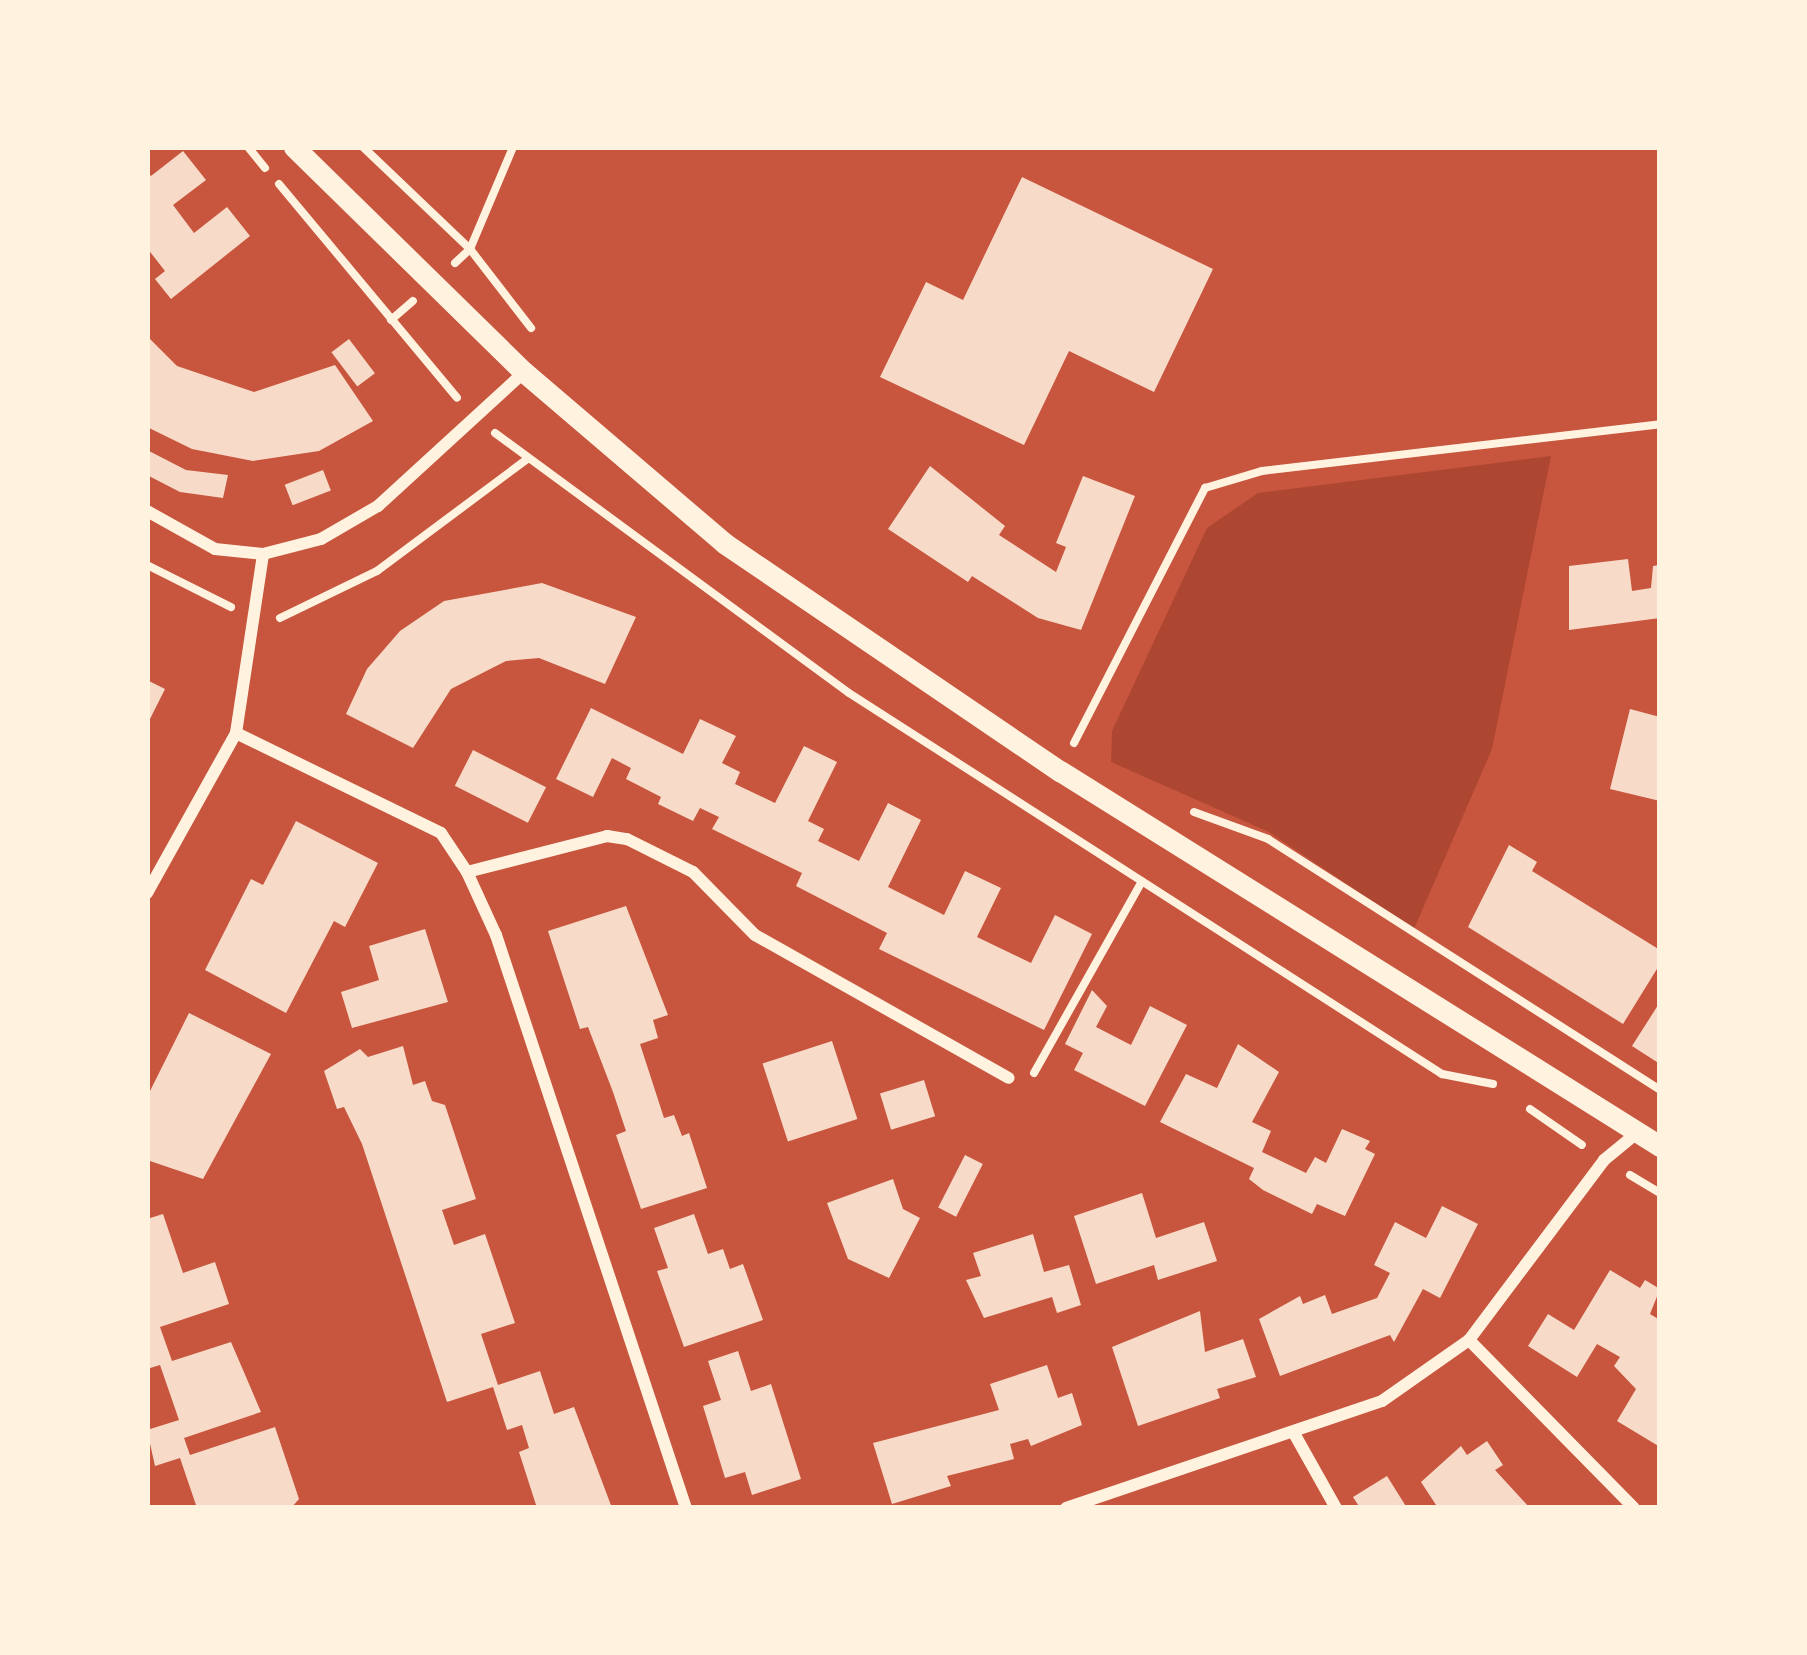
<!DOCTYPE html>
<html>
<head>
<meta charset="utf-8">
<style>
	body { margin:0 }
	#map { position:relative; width:1807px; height:1655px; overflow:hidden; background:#c8553d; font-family:Poppins,sans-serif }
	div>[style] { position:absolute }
	.green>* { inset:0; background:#ae4732 }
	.building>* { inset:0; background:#f7dbc8; transform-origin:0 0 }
	.path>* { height:8px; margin:-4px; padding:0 4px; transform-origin:4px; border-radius:4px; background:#fff3e0 }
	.minor>* { height:12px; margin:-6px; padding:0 6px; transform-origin:6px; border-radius:6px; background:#fff3e0 }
	.tertiary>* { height:21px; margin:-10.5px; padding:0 10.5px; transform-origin:10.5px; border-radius:10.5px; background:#fff3e0 }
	span { translate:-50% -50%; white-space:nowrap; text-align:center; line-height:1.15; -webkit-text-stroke:12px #fff3e0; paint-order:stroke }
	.frame { position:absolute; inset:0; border:150px solid #fff3e0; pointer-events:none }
</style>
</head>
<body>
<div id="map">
	<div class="green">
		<div style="clip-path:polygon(1551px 456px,1492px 749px,1414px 929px,1269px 832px,1111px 762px,1112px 731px,1207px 528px,1258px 493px)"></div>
	</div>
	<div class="building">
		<div style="clip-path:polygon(183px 151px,206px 180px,173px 205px,194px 233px,227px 207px,250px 236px,171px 299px,155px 279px,165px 271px,147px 248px,147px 171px,151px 176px)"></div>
		<div style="clip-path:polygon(1022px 177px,1213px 269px,1154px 392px,1069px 351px,1024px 445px,880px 377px,926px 282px,963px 300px)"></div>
		<div style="clip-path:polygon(147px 336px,177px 366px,254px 392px,335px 365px,373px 421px,319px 451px,253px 461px,192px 449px,147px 427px)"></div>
		<div style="left:349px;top:339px;width:43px;height:22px;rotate:53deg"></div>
		<div style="clip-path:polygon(149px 451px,186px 470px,228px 475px,223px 498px,180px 492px,147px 475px)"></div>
		<div style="clip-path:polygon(930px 466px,1005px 526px,999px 535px,1056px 572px,1066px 547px,1056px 543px,1083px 476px,1135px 496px,1081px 630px,1038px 618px,972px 576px,968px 582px,888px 529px)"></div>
		<div style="left:323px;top:470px;width:22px;height:41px;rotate:69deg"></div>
		<div style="clip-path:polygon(1628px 559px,1632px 591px,1651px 588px,1653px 566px,1660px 565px,1660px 618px,1569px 630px,1569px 566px)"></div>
		<div style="clip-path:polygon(542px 583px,636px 617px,605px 684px,539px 658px,506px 661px,451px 689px,413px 748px,346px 714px,367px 669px,400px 631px,444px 601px)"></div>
		<div style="clip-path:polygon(147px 680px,165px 689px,147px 725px)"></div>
		<div style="clip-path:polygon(591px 708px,683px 754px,700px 719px,736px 736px,722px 763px,740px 772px,735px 784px,775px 803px,804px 746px,837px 762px,808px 821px,824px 829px,818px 841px,859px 861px,888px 803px,921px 820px,888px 887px,944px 915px,965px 871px,1001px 888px,977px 937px,1031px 963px,1055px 915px,1092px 934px,1044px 1030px,879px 949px,887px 933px,796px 886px,802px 873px,712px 829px,719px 817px,700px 808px,693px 821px,658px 804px,661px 797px,626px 779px,631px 768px,612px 758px,593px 797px,556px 779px)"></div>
		<div style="clip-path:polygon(1630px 709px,1660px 717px,1660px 801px,1610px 789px)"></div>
		<div style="left:473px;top:750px;width:82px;height:40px;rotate:27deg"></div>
		<div style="clip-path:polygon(296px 821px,378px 863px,345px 927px,334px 921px,286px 1013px,205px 970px,251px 879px,263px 885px)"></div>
		<div style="clip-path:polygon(1509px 845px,1537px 862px,1532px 871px,1660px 950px,1660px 964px,1623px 1024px,1468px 927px)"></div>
		<div style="clip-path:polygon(626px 906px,668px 1015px,653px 1020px,658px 1038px,640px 1044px,664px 1118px,674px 1115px,682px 1136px,689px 1133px,707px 1188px,641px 1209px,616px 1135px,626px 1131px,613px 1092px,588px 1027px,580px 1029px,548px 931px)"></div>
		<div style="clip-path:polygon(425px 929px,448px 1002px,352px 1028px,341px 992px,379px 980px,369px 946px)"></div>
		<div style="clip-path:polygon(1092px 990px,1107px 1006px,1096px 1027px,1131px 1045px,1150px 1006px,1187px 1025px,1145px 1106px,1074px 1070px,1083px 1053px,1065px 1044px)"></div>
		<div style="clip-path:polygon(1660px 1002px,1660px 1064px,1632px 1046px)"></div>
		<div style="clip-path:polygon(189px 1013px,271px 1054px,203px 1179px,147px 1160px,147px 1097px)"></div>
		<div style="left:832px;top:1041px;width:82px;height:73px;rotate:72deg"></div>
		<div style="clip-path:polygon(1238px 1044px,1279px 1072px,1252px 1122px,1271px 1131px,1262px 1152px,1306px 1173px,1315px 1157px,1326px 1163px,1342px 1129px,1370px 1141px,1365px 1149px,1375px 1154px,1345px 1216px,1317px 1204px,1312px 1214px,1263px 1190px,1249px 1179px,1254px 1168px,1160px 1122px,1186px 1074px,1217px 1088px)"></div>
		<div style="clip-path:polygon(403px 1046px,413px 1085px,425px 1081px,432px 1101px,445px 1105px,476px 1199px,442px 1210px,454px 1245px,485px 1234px,515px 1323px,481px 1334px,498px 1385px,540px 1371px,554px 1414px,574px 1407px,612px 1508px,537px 1508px,519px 1452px,529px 1448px,522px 1425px,507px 1430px,493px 1387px,447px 1402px,362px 1144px,344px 1107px,337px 1109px,324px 1071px,360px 1049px,368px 1057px)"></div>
		<div style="left:924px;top:1080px;width:38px;height:46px;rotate:73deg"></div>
		<div style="left:965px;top:1155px;width:20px;height:59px;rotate:27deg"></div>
		<div style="clip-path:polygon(893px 1179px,903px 1209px,920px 1218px,889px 1278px,848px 1259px,827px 1203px)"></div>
		<div style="clip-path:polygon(1142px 1193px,1156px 1238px,1204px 1222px,1217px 1261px,1158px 1280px,1154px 1265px,1096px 1284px,1074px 1216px)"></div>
		<div style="clip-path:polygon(1442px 1206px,1478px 1224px,1440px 1298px,1423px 1289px,1394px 1342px,1390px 1335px,1280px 1376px,1259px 1319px,1300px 1296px,1303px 1304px,1325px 1295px,1332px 1314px,1377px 1298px,1390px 1273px,1374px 1265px,1395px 1222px,1426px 1238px)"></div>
		<div style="clip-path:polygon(163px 1214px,183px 1273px,215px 1262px,229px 1304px,160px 1327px,172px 1361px,231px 1342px,261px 1412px,184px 1438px,190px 1455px,275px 1427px,299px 1499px,291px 1508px,197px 1508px,180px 1458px,155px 1466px,147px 1430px,179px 1420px,160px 1365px,147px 1369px,147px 1219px)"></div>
		<div style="clip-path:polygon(694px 1214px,708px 1254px,723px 1249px,730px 1269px,743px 1264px,763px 1320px,684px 1347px,657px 1271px,668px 1268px,654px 1228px)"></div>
		<div style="clip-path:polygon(1033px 1234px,1044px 1272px,1069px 1265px,1081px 1305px,1057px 1313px,1052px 1297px,984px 1318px,966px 1280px,981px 1276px,973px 1253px)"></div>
		<div style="clip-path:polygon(1610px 1270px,1640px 1288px,1645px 1280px,1660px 1289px,1650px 1314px,1660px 1320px,1660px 1447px,1617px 1421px,1636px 1389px,1614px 1366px,1620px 1357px,1597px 1344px,1577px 1377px,1528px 1346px,1548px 1314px,1574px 1330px)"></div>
		<div style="clip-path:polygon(1200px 1311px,1205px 1352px,1243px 1339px,1256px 1377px,1217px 1389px,1220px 1398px,1138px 1426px,1112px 1347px)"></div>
		<div style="clip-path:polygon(738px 1351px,751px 1391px,771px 1384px,801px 1479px,752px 1495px,745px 1472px,725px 1478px,703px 1406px,721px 1400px,708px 1361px)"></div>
		<div style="clip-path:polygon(1047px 1365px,1058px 1398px,1072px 1393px,1082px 1425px,1031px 1446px,1028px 1439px,1010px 1444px,1014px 1459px,947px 1476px,951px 1486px,892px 1504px,873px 1443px,999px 1410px,990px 1384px)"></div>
		<div style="clip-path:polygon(1487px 1441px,1503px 1465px,1495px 1470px,1530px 1508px,1438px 1508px,1421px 1482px,1461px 1446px,1467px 1455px)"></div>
		<div style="clip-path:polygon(1387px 1476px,1407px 1508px,1360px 1508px,1353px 1497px)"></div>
	</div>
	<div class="path">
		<div style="left:248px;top:147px;width:27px;rotate:51deg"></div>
		<div style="left:363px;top:147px;width:148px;rotate:43.6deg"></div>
		<div style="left:470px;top:249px;width:100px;rotate:52.3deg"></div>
		<div style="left:279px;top:184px;width:278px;rotate:50.2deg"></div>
		<div style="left:455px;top:263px;width:21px;rotate:-43deg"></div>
		<div style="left:470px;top:249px;width:111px;rotate:-67.1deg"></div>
		<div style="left:391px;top:320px;width:29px;rotate:-41deg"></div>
		<div style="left:495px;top:433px;width:439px;rotate:36.3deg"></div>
		<div style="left:849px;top:693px;width:705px;rotate:32.72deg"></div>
		<div style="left:1442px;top:1074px;width:52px;rotate:11.1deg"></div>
		<div style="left:147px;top:565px;width:94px;rotate:26.6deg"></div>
		<div style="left:280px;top:618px;width:108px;rotate:-25.9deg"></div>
		<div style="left:377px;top:571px;width:187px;rotate:-36.7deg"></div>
		<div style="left:1074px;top:743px;width:287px;rotate:-62.8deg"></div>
		<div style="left:1205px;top:488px;width:59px;rotate:-16.6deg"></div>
		<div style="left:1262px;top:471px;width:401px;rotate:-6.7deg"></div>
		<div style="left:1194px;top:812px;width:79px;rotate:20deg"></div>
		<div style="left:1268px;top:839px;width:465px;rotate:32.6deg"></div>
		<div style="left:1034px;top:1073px;width:220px;rotate:-60.6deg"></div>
		<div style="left:1530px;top:1109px;width:63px;rotate:34.7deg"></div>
		<div style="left:1630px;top:1175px;width:35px;rotate:31deg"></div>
	</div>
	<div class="minor">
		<div style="left:147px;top:511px;width:78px;rotate:29.2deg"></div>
		<div style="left:215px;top:549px;width:48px;rotate:5.9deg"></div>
		<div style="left:263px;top:554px;width:60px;rotate:-14.5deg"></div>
		<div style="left:321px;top:539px;width:66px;rotate:-30.1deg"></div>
		<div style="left:378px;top:506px;width:198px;rotate:-42.5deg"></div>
		<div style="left:236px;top:733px;width:228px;rotate:26deg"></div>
		<div style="left:441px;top:833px;width:47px;rotate:56.3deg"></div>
		<div style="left:467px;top:872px;width:69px;rotate:65.3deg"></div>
		<div style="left:496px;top:935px;width:604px;rotate:71.66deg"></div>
		<div style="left:467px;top:872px;width:145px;rotate:-14.4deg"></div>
		<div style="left:607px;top:836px;width:20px;rotate:9deg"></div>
		<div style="left:627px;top:839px;width:74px;rotate:26.6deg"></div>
		<div style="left:693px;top:872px;width:88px;rotate:45.5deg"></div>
		<div style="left:755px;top:935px;width:291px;rotate:29.4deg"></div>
		<div style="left:147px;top:893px;width:183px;rotate:-60.9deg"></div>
		<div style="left:236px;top:733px;width:181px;rotate:-81.4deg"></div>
		<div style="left:1469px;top:1340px;width:235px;rotate:45.5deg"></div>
		<div style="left:1295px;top:1435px;width:84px;rotate:60.7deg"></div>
		<div style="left:1066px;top:1508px;width:334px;rotate:-18.7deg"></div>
		<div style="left:1382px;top:1401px;width:106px;rotate:-35deg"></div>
		<div style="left:1469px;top:1340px;width:225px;rotate:-53.1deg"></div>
		<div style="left:1604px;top:1160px;width:44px;rotate:-39.5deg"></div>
	</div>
	<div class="tertiary">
		<div style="left:294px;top:147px;width:322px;rotate:44.4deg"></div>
		<div style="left:524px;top:372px;width:263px;rotate:40.5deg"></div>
		<div style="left:724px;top:543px;width:406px;rotate:34.2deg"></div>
		<div style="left:1060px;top:771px;width:708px;rotate:32.01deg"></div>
	</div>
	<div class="frame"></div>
</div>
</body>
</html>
